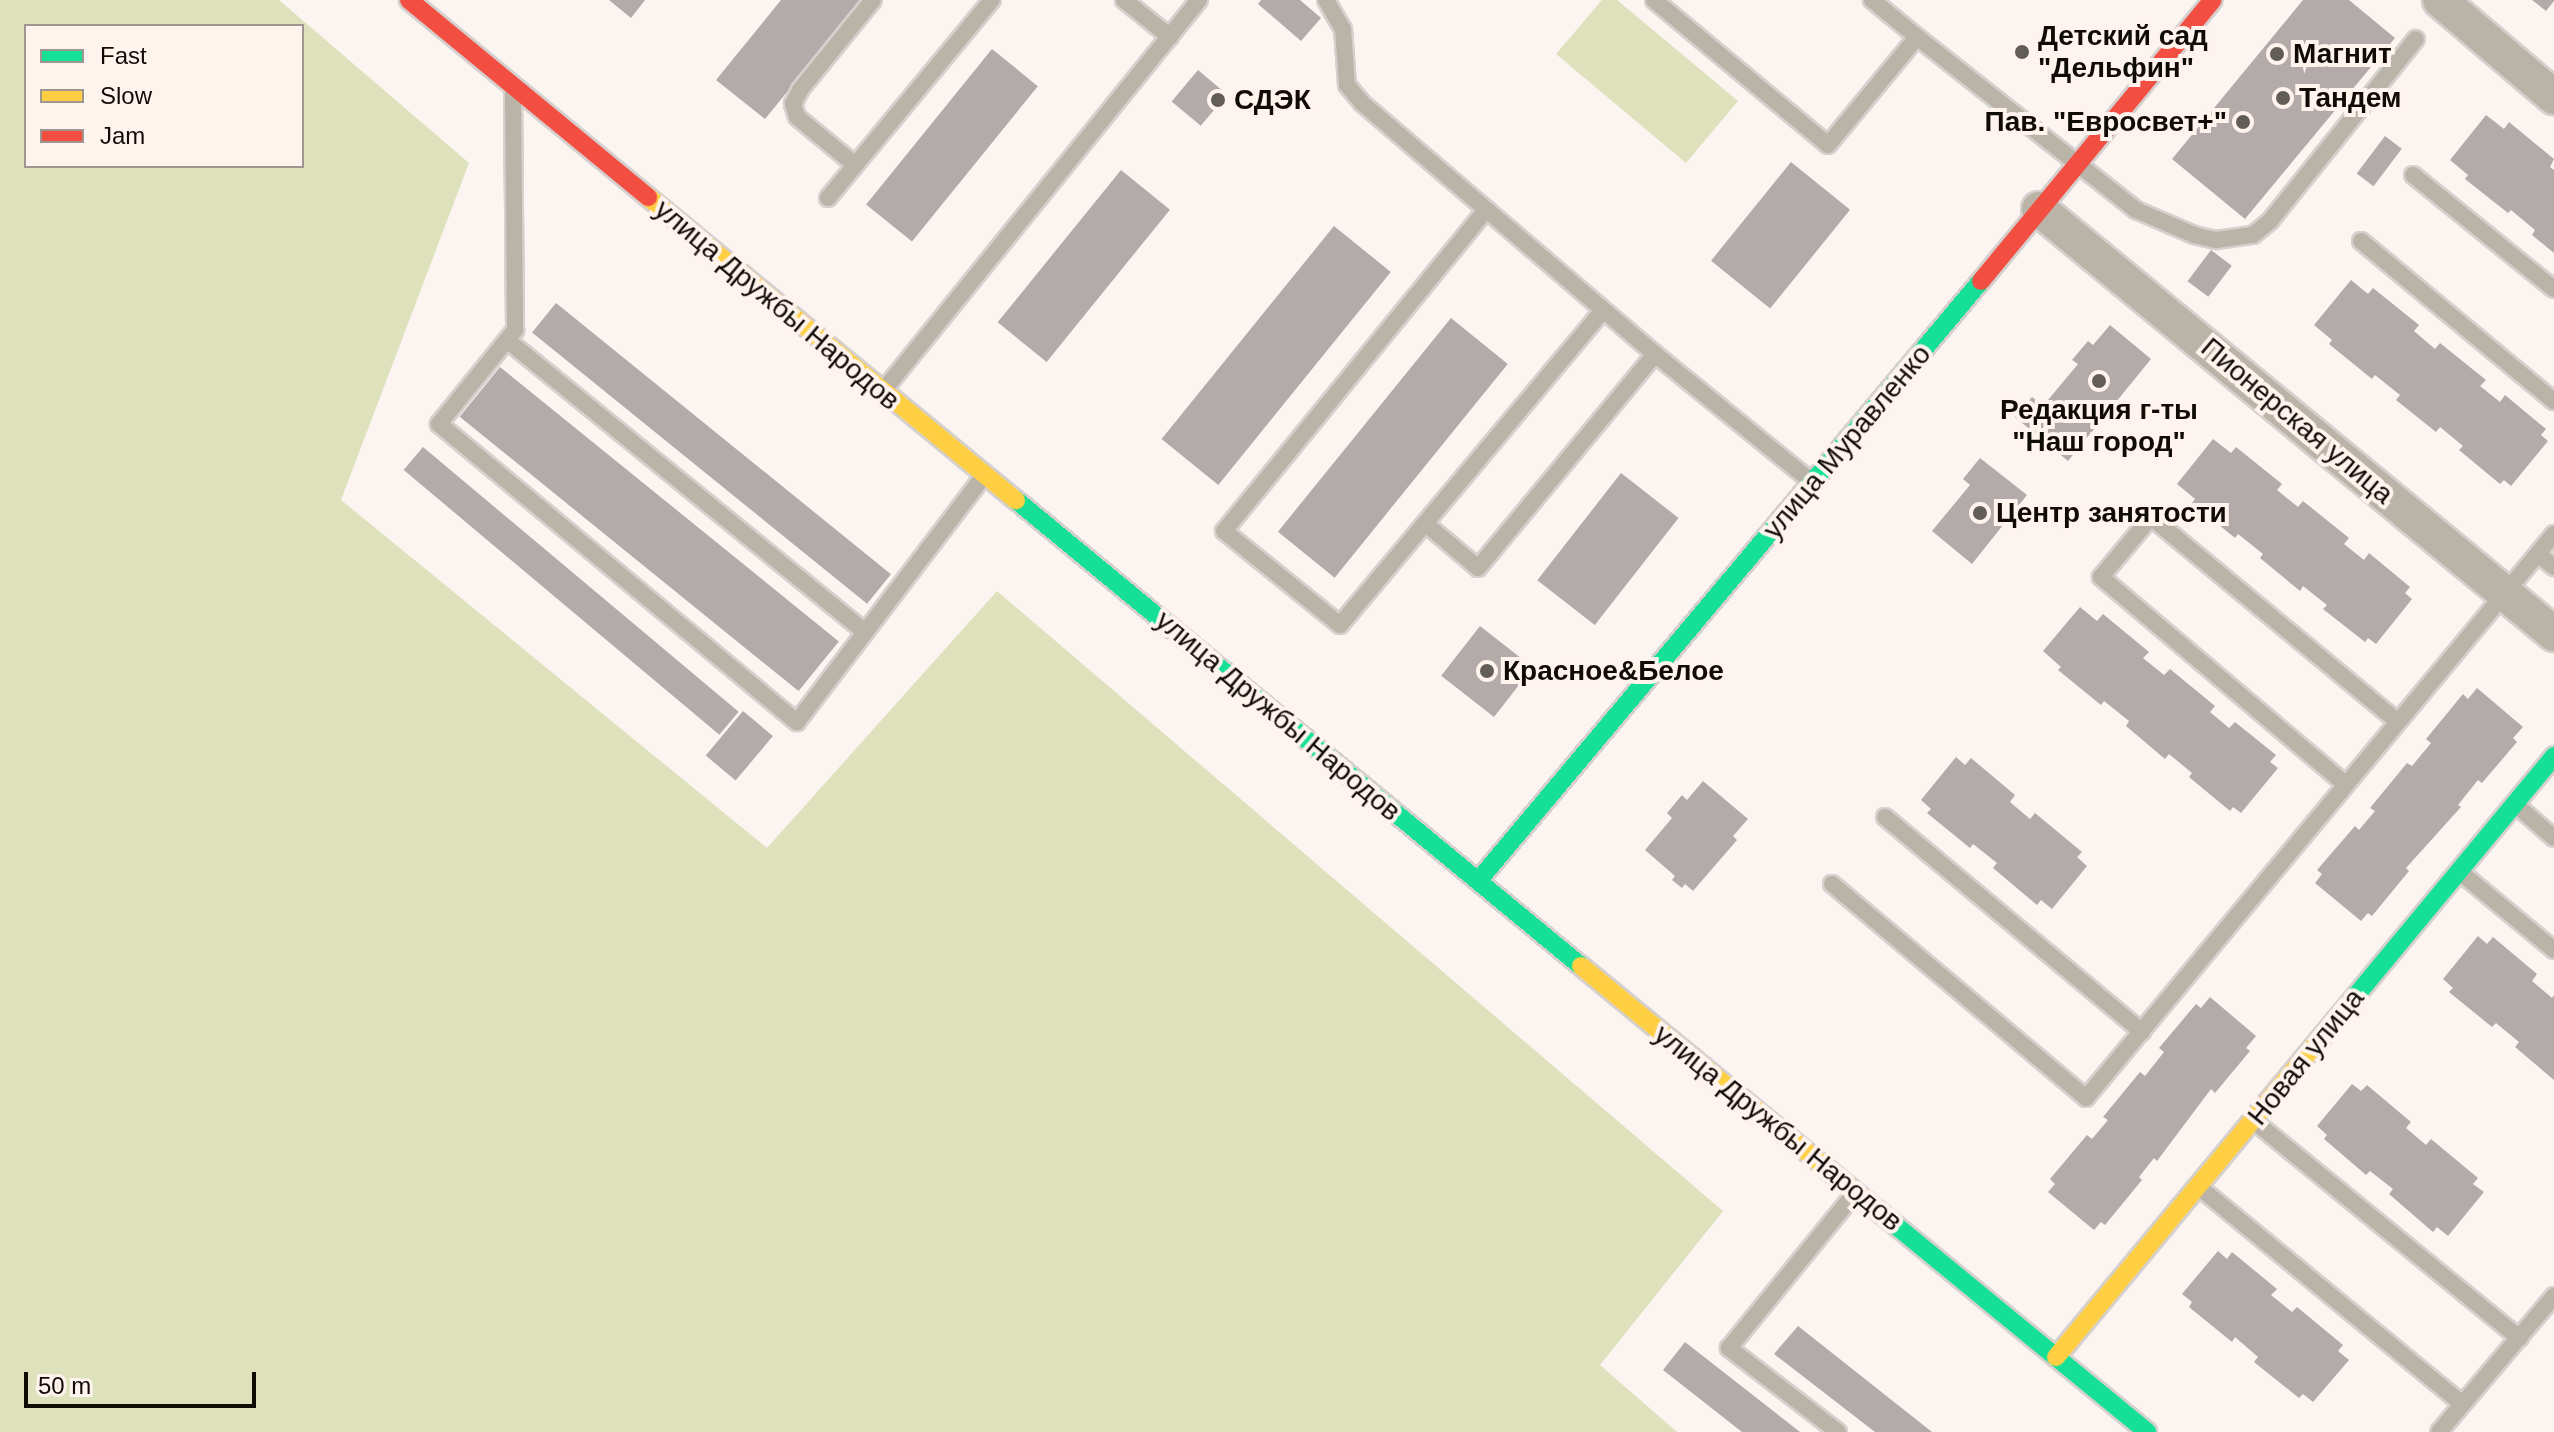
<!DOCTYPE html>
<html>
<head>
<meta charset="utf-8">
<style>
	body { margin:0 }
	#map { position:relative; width:2554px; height:1432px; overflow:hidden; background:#fbf4f1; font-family:Helvetica,sans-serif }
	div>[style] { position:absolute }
	.green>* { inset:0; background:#dde1bc }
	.building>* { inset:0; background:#b2abaa; transform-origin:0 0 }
	.roads { filter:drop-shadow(2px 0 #d5d0cd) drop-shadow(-2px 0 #d5d0cd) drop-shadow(0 2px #d5d0cd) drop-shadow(0 -2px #d5d0cd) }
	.lane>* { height:16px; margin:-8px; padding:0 8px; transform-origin:8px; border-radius:8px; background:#b9b3a8 }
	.street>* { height:34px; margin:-17px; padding:0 17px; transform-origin:17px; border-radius:17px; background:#b9b3a8 }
	.fast>* { height:18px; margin:-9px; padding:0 9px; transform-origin:9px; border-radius:9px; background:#16e098 }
	.slow>* { height:18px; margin:-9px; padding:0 9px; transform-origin:9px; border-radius:9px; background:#ffcf43 }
	.jam>* { height:18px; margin:-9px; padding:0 9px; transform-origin:9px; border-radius:9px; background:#f24e42 }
	.dots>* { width:22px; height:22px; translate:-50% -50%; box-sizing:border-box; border:4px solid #fff3ed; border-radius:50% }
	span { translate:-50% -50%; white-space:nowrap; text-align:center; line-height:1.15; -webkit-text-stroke:8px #fff3ed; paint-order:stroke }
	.poi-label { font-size:28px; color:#110b08; font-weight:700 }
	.left { translate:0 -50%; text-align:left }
	.right { translate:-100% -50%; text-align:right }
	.street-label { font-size:28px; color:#110b08 }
	.legend { position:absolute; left:24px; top:24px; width:280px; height:144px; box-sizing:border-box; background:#fff3ed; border:2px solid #a09691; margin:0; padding:10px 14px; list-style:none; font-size:24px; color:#110b08 }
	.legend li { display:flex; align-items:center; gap:16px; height:40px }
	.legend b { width:40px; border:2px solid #a09691 }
	.scale { position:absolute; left:24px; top:1372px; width:232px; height:36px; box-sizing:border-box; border:4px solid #110b08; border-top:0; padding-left:10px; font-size:24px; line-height:28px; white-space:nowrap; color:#110b08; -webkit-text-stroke:6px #fff3ed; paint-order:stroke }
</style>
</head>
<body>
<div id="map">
	<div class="green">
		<div style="clip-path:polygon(evenodd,0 0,279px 0,469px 163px,341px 500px,767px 848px,997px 591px,1723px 1211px,1600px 1365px,1677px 1432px,0 1432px,0 0,302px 26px,302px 166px,26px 166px,26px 26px,302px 26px)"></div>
		<div style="clip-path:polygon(1602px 0,1617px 0,1738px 101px,1686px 163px,1556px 54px)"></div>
	</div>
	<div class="building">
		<div style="clip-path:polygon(609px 0,645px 0,631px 18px)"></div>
		<div style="clip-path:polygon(781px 0,862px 0,765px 119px,716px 80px)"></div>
		<div style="clip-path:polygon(1261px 0,1300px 0,1321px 18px,1301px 41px,1258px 4px)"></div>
		<div style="clip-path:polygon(2303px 0,2349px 0,2395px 38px,2245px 219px,2172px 159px)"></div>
		<div style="clip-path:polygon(2532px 0,2554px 0,2554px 1px,2546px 11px)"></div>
		<div style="left:992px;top:49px;width:59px;height:200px;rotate:39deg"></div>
		<div style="left:1198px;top:70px;width:38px;height:41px;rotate:40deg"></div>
		<div style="clip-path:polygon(2486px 115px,2504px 129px,2509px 122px,2554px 159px,2550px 167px,2554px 170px,2554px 253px,2532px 235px,2535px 230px,2511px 210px,2508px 213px,2465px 179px,2468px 175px,2450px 160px)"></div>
		<div style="left:2385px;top:136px;width:21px;height:47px;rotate:37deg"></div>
		<div style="left:1791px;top:162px;width:76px;height:127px;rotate:39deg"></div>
		<div style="left:1121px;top:170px;width:63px;height:196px;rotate:39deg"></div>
		<div style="left:1334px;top:226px;width:73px;height:274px;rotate:39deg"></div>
		<div style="left:2211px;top:250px;width:26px;height:39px;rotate:37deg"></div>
		<div style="clip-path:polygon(2351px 280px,2368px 294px,2373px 288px,2419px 325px,2414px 331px,2435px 349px,2440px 343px,2486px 380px,2480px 386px,2500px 402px,2505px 395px,2546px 429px,2541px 435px,2548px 441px,2511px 486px,2504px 480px,2500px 484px,2459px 450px,2463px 446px,2440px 427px,2436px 432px,2396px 400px,2400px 395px,2375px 375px,2372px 379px,2329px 344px,2332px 340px,2314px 325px)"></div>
		<div style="left:556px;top:303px;width:431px;height:38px;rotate:39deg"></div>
		<div style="left:1451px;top:318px;width:73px;height:275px;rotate:39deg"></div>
		<div style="clip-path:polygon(2110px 325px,2151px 359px,2068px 461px,2015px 417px,2032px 397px,2043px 406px,2078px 364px,2072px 360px,2088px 341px,2093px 345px)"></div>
		<div style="left:500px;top:367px;width:436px;height:64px;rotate:39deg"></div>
		<div style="clip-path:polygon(2213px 439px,2231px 453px,2236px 447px,2282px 484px,2277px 490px,2298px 507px,2303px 501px,2349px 538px,2344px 544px,2364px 560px,2369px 553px,2410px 587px,2405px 593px,2412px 599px,2376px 644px,2368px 638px,2365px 642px,2323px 609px,2327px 605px,2303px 586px,2300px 591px,2260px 558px,2263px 554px,2238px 534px,2235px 538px,2192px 503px,2195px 499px,2177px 484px)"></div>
		<div style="left:423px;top:447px;width:412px;height:30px;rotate:40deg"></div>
		<div style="clip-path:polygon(1980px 458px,2027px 495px,1972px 564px,1932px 531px,1970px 485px,1963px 479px)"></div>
		<div style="left:1621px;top:473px;width:73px;height:136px;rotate:38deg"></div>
		<div style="clip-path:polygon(2080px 607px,2097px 621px,2103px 614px,2149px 652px,2143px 658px,2164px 675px,2170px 669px,2215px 706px,2210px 712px,2229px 728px,2235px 722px,2276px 755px,2270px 762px,2278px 768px,2241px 813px,2233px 807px,2230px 811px,2189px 777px,2192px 773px,2169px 754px,2165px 759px,2126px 726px,2129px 721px,2104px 701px,2101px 705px,2058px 670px,2061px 667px,2043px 651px)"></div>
		<div style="left:1480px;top:626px;width:67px;height:63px;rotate:38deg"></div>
		<div style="clip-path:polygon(2477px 688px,2523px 727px,2513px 738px,2517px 742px,2482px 783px,2478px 780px,2458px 805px,2461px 807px,2406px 868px,2409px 871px,2372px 916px,2368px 913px,2361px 921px,2315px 883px,2322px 874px,2317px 870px,2355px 826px,2359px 830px,2375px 811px,2370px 808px,2407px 763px,2412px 766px,2431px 743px,2426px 739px,2463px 694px,2468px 699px)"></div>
		<div style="left:743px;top:711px;width:39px;height:58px;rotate:40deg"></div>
		<div style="clip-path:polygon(1956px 757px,1965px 765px,1971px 758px,2015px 795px,2010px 802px,2030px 819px,2035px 813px,2082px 852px,2077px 857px,2087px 866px,2052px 909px,2041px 900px,2037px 905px,1993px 868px,1997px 863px,1973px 844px,1970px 848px,1927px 813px,1931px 809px,1921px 800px)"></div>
		<div style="clip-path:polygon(1703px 781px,1748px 819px,1733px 836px,1737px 840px,1693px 891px,1685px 884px,1682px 888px,1672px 880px,1675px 876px,1645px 850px,1672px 818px,1667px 813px,1682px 795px,1687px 800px)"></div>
		<div style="clip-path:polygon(2478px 936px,2487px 944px,2493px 937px,2537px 974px,2532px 981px,2552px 998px,2554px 995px,2554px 1080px,2515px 1047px,2519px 1042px,2496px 1023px,2492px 1027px,2449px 992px,2453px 988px,2443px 979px)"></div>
		<div style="clip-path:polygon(2210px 997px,2256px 1036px,2246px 1048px,2250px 1051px,2215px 1093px,2211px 1089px,2157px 1161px,2154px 1158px,2139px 1177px,2142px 1180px,2105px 1225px,2101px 1222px,2094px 1230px,2048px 1192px,2055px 1184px,2050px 1179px,2087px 1135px,2092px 1139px,2108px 1120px,2103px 1117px,2140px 1072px,2145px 1076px,2164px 1052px,2159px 1048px,2196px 1004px,2201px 1008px)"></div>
		<div style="clip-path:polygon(2352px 1084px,2361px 1091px,2367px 1085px,2411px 1122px,2406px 1128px,2426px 1145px,2431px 1139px,2478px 1178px,2473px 1184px,2484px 1192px,2448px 1236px,2437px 1227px,2433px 1232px,2389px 1194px,2393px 1189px,2370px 1171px,2366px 1175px,2324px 1139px,2327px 1135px,2317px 1126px)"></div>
		<div style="clip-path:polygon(2218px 1251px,2227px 1259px,2232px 1252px,2277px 1289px,2271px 1295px,2292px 1312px,2297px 1307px,2343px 1345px,2338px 1351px,2349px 1360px,2313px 1402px,2303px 1394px,2299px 1398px,2254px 1362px,2258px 1357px,2235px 1337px,2232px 1342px,2189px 1307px,2192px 1302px,2182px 1294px)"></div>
		<div style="clip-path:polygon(1798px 1326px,1932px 1432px,1875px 1432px,1774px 1354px)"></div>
		<div style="clip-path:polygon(1685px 1342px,1800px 1432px,1742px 1432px,1663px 1370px)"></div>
	</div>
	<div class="roads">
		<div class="lane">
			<div style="left:1124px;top:0;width:59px;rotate:38.8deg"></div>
			<div style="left:1326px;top:0;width:34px;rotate:60deg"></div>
			<div style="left:1343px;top:29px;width:56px;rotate:85.9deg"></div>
			<div style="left:1347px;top:85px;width:23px;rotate:50deg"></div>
			<div style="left:1362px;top:103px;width:386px;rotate:40.6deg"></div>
			<div style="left:1655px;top:354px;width:203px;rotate:39.2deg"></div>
			<div style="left:1654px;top:0;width:226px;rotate:39.8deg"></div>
			<div style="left:1828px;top:145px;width:140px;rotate:-50.5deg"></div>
			<div style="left:1917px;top:37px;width:279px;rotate:38.3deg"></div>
			<div style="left:2136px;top:210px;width:63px;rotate:23.3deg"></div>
			<div style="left:2194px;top:235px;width:23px;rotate:13deg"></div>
			<div style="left:2216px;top:240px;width:37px;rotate:-8deg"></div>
			<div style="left:2253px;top:235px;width:22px;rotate:-39deg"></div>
			<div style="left:2270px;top:221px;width:233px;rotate:-51.3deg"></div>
			<div style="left:1872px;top:0;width:58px;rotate:39.4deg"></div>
			<div style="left:513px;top:95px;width:235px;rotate:89.5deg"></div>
			<div style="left:515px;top:330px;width:121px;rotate:129deg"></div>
			<div style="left:439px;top:424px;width:466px;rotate:39.8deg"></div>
			<div style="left:797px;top:722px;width:308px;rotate:-52.8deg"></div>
			<div style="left:855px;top:165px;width:75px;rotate:-140.4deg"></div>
			<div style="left:797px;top:117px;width:14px;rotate:-107deg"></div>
			<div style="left:793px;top:104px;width:16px;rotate:-63deg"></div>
			<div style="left:800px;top:90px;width:116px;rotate:-51deg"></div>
			<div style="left:2413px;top:175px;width:181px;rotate:39deg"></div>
			<div style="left:828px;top:198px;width:257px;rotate:-50.4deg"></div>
			<div style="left:1486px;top:210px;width:414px;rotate:129.2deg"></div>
			<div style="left:1224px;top:531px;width:149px;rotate:39deg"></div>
			<div style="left:1340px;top:625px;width:410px;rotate:-50.1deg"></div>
			<div style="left:2361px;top:241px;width:251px;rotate:39.7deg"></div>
			<div style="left:507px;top:340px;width:462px;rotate:39.2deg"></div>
			<div style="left:883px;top:391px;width:503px;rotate:-51.06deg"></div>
			<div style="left:1426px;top:524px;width:68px;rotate:40.2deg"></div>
			<div style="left:1478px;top:568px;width:278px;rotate:-50.4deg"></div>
			<div style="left:2538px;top:554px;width:21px;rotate:39deg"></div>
			<div style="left:2345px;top:784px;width:320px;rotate:-139.7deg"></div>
			<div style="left:2101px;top:577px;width:78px;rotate:-50.2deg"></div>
			<div style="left:2151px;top:517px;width:320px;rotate:39.7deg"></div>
			<div style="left:2516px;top:805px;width:50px;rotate:41deg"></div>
			<div style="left:1885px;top:817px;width:335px;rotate:39.9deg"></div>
			<div style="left:2460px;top:872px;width:122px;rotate:39.7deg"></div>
			<div style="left:1832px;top:884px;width:332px;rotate:40.1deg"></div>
			<div style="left:2086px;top:1098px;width:733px;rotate:-50.31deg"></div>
			<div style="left:2254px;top:1121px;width:343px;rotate:39.3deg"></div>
			<div style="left:2199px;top:1187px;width:341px;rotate:39.5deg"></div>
			<div style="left:1838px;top:1432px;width:138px;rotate:-142.4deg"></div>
			<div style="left:1729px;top:1348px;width:201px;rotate:-50.9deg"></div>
			<div style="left:2439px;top:1432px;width:178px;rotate:-49.8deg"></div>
		</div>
		<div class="street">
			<div style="left:2440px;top:0;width:150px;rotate:40.4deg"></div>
			<div style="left:2039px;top:209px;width:668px;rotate:39.53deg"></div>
		</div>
		<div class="fast">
			<div style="left:1016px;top:500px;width:732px;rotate:39.52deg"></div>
			<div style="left:1478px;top:881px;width:783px;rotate:-50.03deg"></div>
			<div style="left:2335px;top:1021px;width:344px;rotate:-50.4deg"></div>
			<div style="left:1883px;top:1215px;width:342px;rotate:39.4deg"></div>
		</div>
		<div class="slow">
			<div style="left:648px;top:197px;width:477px;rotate:39.5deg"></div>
			<div style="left:1581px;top:966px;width:391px;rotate:39.5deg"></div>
			<div style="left:2056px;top:1357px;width:437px;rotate:-50.3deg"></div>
		</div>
		<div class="jam">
			<div style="left:409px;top:0;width:310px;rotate:39.5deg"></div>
			<div style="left:1981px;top:281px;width:364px;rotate:-50.5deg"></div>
		</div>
	</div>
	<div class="dots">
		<div style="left:2022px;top:52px;background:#635d5a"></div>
		<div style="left:2277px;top:54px;background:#635d5a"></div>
		<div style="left:2283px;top:98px;background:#635d5a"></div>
		<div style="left:1218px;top:100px;background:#635d5a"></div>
		<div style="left:2243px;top:122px;background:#635d5a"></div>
		<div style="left:2099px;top:381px;background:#635d5a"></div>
		<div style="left:1980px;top:513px;background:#635d5a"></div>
		<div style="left:1487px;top:671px;background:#635d5a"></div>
	</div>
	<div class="poi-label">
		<span class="left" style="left:2038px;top:52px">Детский сад<br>"Дельфин"</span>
		<span class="left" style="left:2293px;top:54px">Магнит</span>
		<span class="left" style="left:2299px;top:98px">Тандем</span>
		<span class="left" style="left:1234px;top:100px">СДЭК</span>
		<span class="right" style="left:2227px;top:122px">Пав. "Евросвет+"</span>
		<span style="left:2099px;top:426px">Редакция г-ты<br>"Наш город"</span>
		<span class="left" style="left:1996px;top:513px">Центр занятости</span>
		<span class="left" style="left:1503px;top:671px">Красное&amp;Белое</span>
	</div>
	<div class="street-label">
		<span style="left:777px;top:305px;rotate:40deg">улица Дружбы Народов</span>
		<span style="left:2297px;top:421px;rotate:40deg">Пионерская улица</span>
		<span style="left:1847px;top:442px;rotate:-50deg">улица Муравленко</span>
		<span style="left:1278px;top:716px;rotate:40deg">улица Дружбы Народов</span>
		<span style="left:2306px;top:1057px;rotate:-51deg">Новая улица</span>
		<span style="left:1778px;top:1128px;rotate:39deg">улица Дружбы Народов</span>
	</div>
	<ul class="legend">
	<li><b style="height:10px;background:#16e098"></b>Fast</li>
	<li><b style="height:10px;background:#ffcf43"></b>Slow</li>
	<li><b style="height:10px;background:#f24e42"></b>Jam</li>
	</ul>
	<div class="scale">50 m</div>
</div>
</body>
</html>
